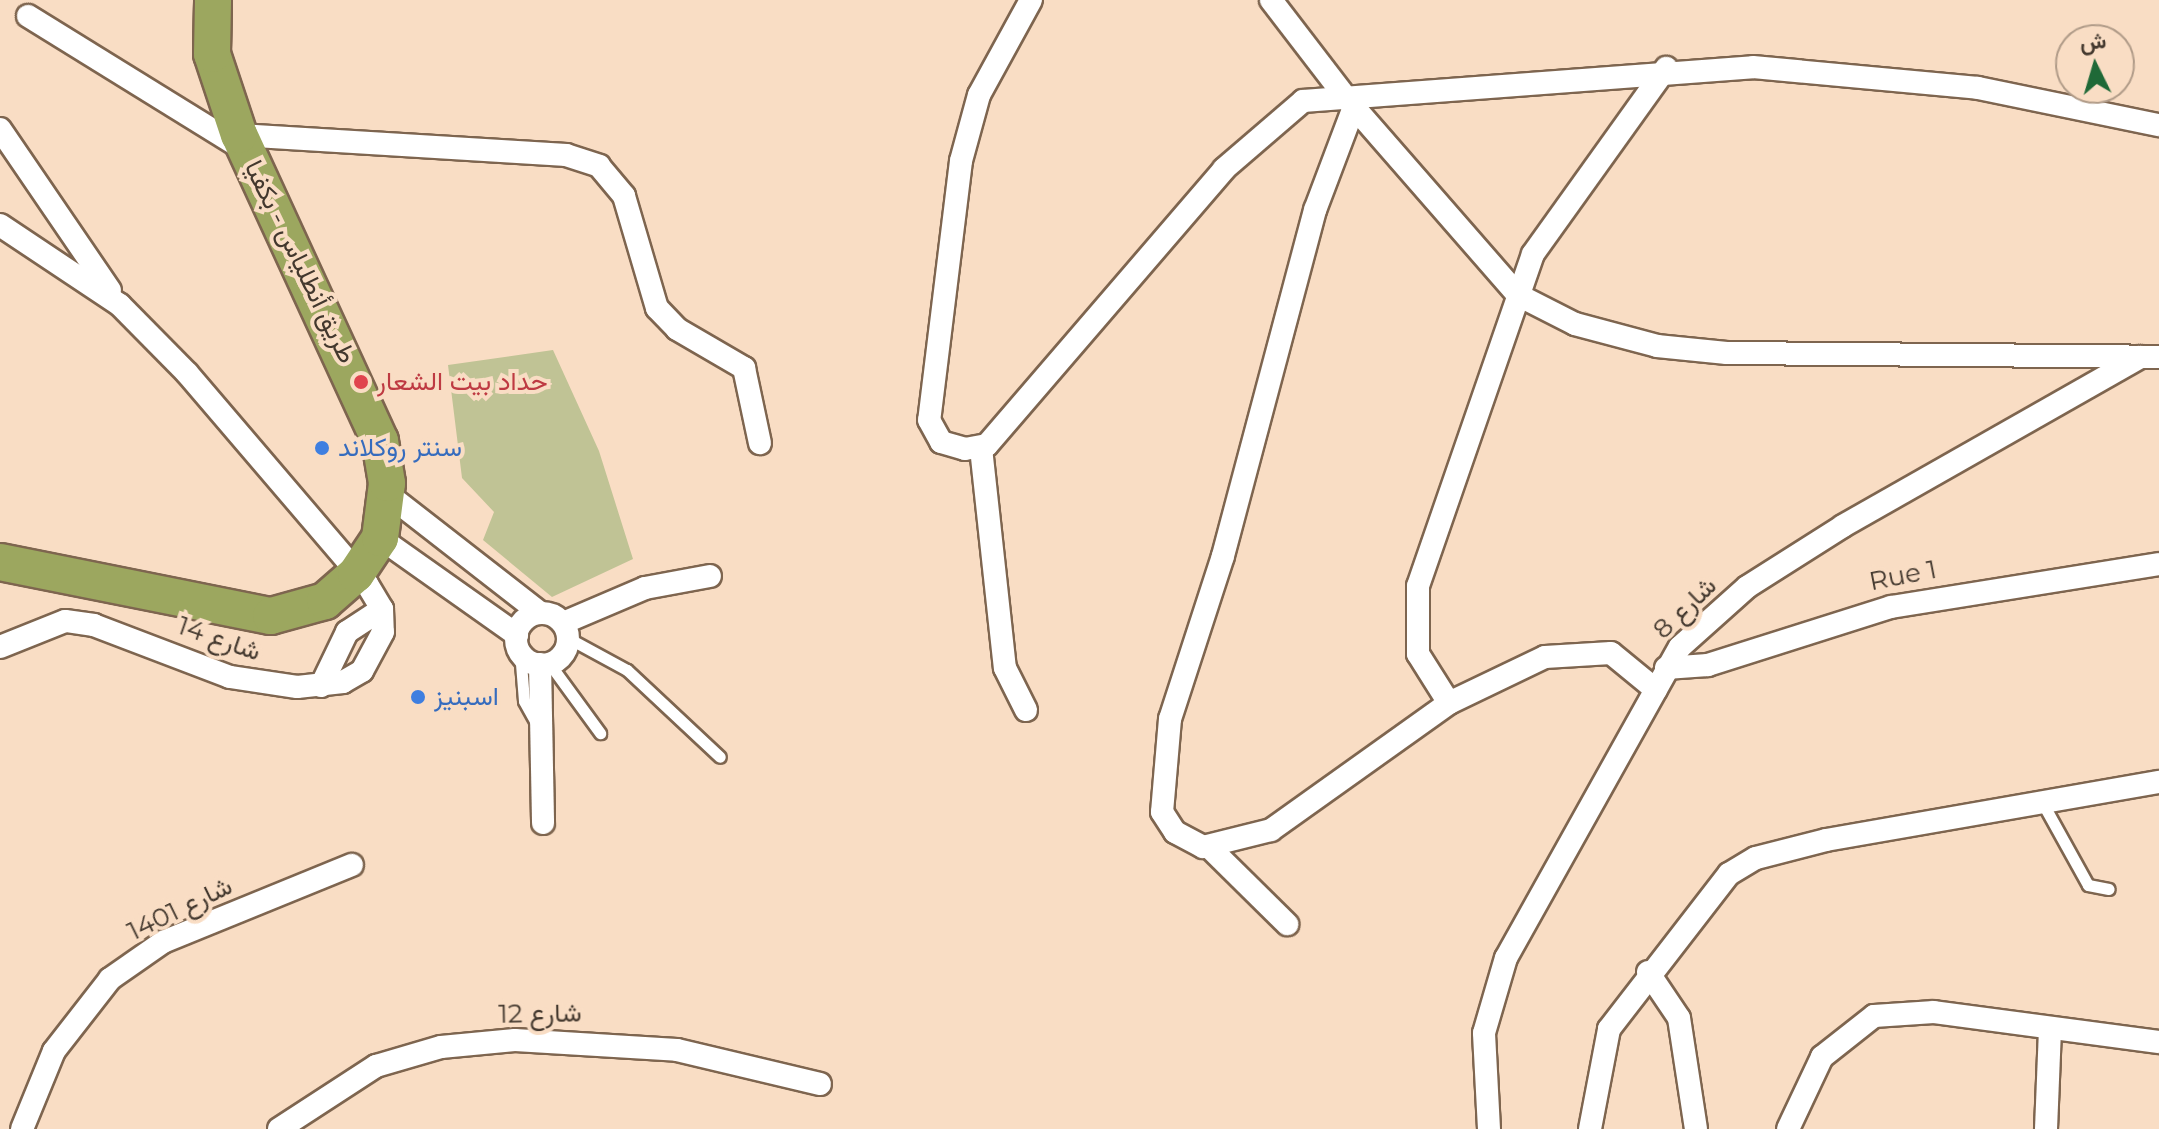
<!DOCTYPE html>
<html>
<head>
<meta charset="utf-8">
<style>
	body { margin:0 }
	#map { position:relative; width:2159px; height:1129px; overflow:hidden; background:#f9ddc4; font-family:Montserrat,Vazirmatn,sans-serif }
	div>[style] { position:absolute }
	.green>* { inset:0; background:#c0c395 }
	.roads { filter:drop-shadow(2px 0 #7e654f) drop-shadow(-2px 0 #7e654f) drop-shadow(0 2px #7e654f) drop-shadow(0 -2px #7e654f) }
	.service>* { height:11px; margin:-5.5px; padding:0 5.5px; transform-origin:5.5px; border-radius:5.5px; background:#fff }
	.minor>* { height:22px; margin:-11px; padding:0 11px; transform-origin:11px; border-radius:11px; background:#fff }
	.minor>.ring { margin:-11px; padding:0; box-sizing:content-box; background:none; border:22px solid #fff; border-radius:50% }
	.trunk>* { height:36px; margin:-18px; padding:0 18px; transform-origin:18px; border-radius:18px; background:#9ca75f }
	.dots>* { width:22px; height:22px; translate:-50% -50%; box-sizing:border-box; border:4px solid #f9ddc4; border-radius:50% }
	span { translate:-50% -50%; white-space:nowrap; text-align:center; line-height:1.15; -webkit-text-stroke:8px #f9ddc4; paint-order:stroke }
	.street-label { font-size:26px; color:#43382e }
	.health-label { font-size:26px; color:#be3a42 }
	.left { translate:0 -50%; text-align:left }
	.shop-label { font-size:26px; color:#366cbe }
	.north { position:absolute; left:2055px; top:24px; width:80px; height:80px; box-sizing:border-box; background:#f9ddc4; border:2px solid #b09b88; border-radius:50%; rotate:355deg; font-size:22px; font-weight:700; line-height:32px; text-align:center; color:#43382e }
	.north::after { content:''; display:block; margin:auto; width:28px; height:36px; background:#1f6937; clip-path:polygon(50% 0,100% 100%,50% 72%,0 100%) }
</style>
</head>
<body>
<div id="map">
	<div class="green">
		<div style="clip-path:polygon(553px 350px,599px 451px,633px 559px,552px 597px,483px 540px,494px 512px,462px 478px,448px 365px)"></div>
	</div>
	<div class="roads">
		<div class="service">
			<div style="left:568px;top:638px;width:67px;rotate:28.5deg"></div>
			<div style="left:627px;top:670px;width:127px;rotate:43.1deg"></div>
			<div style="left:520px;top:651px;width:50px;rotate:85.4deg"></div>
			<div style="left:524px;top:701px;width:29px;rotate:61deg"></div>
			<div style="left:549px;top:663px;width:87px;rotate:53.9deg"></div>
			<div style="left:2042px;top:802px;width:95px;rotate:61deg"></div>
			<div style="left:2088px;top:885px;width:21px;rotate:11deg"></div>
		</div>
		<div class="minor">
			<div style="left:1031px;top:0;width:108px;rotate:118.7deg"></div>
			<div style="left:979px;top:95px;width:68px;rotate:105.3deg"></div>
			<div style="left:961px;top:161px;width:261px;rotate:97deg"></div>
			<div style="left:929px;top:420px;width:25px;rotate:61deg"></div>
			<div style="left:941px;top:442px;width:25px;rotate:16deg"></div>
			<div style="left:965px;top:449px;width:22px;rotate:-10deg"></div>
			<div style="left:987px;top:445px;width:364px;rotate:-49.3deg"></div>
			<div style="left:1224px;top:169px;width:104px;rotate:-40.7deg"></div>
			<div style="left:1303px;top:101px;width:451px;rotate:-4.3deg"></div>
			<div style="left:1753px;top:67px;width:226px;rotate:5.3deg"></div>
			<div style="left:1978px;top:88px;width:185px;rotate:11.6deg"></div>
			<div style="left:1271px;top:0;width:125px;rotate:52.5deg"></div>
			<div style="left:1347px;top:99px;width:260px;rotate:48.9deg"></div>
			<div style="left:1518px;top:295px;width:64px;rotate:27deg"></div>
			<div style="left:1575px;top:324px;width:85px;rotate:15deg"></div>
			<div style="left:1657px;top:346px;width:70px;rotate:5.7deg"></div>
			<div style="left:1727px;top:353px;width:432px;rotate:0.5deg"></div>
			<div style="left:28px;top:16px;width:255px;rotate:31.7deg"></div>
			<div style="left:1354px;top:107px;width:110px;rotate:110.7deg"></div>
			<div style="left:1315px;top:210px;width:358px;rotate:104.9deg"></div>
			<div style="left:1223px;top:556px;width:171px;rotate:108deg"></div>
			<div style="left:1170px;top:719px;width:93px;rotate:94.9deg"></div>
			<div style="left:1162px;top:812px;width:24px;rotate:57deg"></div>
			<div style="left:1175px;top:832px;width:32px;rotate:28deg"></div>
			<div style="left:1203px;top:847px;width:70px;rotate:-14deg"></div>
			<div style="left:1271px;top:830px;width:219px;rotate:-35.5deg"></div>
			<div style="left:1449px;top:703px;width:106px;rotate:-25.6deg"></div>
			<div style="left:1545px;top:657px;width:66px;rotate:-3.5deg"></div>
			<div style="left:1611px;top:653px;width:58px;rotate:39.4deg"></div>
			<div style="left:0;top:129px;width:195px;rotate:55.7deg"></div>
			<div style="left:239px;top:135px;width:328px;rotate:3.5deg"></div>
			<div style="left:566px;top:155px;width:35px;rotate:18deg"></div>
			<div style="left:599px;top:166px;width:39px;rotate:50deg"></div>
			<div style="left:624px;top:196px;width:117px;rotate:73.6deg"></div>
			<div style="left:657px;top:308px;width:29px;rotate:46deg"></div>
			<div style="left:677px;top:329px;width:78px;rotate:30.2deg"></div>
			<div style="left:744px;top:368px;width:77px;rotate:78deg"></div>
			<div style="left:0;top:225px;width:144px;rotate:33.7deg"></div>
			<div style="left:120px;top:305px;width:95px;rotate:45.4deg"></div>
			<div style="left:187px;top:373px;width:277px;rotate:49.5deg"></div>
			<div style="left:367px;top:584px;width:29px;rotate:59deg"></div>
			<div style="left:382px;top:609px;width:23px;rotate:88deg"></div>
			<div style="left:383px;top:632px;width:44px;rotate:118.3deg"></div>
			<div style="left:362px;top:671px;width:22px;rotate:150deg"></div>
			<div style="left:343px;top:682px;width:46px;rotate:173.8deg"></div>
			<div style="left:297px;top:687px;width:68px;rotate:-171.5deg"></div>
			<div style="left:230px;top:677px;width:146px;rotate:-159.1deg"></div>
			<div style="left:94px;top:625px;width:29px;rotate:-172deg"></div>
			<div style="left:65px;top:621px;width:70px;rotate:158.2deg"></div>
			<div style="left:981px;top:448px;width:221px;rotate:83.8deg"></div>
			<div style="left:1005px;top:668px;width:47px;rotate:63.4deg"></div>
			<div style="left:386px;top:493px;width:195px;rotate:37.9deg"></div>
			<div style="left:380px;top:538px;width:168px;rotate:35.3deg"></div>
			<div class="ring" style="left:516px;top:613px;width:30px;height:30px"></div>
			<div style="left:563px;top:623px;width:89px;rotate:-23.1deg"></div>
			<div style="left:645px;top:588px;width:66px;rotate:-10.5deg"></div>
			<div style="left:540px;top:664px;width:159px;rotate:88.9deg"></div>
			<div style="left:1666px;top:668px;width:42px;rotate:-4.1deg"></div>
			<div style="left:1708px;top:665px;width:192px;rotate:-17.6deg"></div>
			<div style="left:1891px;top:607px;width:271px;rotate:-9.1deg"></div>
			<div style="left:321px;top:686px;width:60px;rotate:-64.3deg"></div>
			<div style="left:347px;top:632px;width:42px;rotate:-33.3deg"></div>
			<div style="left:1449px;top:703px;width:58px;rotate:-122.3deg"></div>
			<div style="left:1418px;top:654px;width:68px;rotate:-90deg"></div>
			<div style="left:1418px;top:586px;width:351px;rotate:-70.9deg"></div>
			<div style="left:1533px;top:254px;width:229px;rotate:-54.4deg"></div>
			<div style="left:1209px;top:847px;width:110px;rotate:44.6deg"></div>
			<div style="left:1648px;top:972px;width:55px;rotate:56deg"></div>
			<div style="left:1679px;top:1018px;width:112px;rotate:81.3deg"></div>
			<div style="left:22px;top:1129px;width:84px;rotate:-67.7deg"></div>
			<div style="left:54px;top:1051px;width:91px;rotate:-52.1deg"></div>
			<div style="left:110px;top:979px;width:65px;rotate:-34.9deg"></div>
			<div style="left:163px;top:942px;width:204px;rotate:-22.2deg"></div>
			<div style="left:279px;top:1129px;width:116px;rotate:-33deg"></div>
			<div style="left:376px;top:1066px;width:68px;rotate:-16.3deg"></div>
			<div style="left:441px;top:1047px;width:74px;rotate:-5.4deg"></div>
			<div style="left:515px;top:1040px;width:162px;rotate:3.5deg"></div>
			<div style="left:677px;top:1050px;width:147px;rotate:13.4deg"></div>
			<div style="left:1489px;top:1129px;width:96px;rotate:-93deg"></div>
			<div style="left:1484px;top:1033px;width:78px;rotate:-73.7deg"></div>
			<div style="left:1506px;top:958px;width:356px;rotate:-60.8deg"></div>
			<div style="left:1680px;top:647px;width:90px;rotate:-41.8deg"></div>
			<div style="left:1747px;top:587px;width:114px;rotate:-32.4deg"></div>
			<div style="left:1843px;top:526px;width:342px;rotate:-29.6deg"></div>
			<div style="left:1590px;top:1129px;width:102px;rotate:-79.2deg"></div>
			<div style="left:1609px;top:1029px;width:196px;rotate:-52.3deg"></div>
			<div style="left:1729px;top:874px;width:31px;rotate:-31deg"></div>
			<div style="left:1756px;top:858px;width:72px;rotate:-14.4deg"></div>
			<div style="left:1826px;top:840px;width:338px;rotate:-9.9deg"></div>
			<div style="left:1788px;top:1129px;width:80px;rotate:-64.7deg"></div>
			<div style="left:1822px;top:1057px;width:66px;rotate:-38.3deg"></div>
			<div style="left:1874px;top:1016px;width:60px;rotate:-3.8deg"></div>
			<div style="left:1934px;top:1012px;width:227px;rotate:7.6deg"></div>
			<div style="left:2046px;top:1129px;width:99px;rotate:-87.7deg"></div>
		</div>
		<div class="trunk">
			<div style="left:0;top:562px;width:276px;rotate:11.3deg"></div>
			<div style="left:271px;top:616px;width:56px;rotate:-15.5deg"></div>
			<div style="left:325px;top:601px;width:41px;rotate:-41.1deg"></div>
			<div style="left:356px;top:574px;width:43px;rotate:-56.3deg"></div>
			<div style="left:380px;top:538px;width:55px;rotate:-82.7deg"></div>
			<div style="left:387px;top:483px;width:43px;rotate:-99.5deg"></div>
			<div style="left:380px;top:441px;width:337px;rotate:-114.7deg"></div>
			<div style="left:239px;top:135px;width:85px;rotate:-108.4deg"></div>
			<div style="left:212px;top:54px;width:54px;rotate:-88.9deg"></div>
		</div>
	</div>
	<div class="dots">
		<div style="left:361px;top:382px;background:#e0444e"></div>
		<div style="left:322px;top:448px;background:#3f7fe0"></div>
		<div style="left:418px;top:697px;background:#3f7fe0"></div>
	</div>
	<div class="street-label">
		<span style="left:300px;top:262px;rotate:64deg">طريق أنطلياس - بكفيا</span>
		<span style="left:1903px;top:576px;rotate:-11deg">Rue 1</span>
		<span style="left:1685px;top:608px;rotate:-44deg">شارع 8</span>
		<span style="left:219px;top:639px;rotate:19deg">شارع 14</span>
		<span style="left:180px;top:909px;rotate:-26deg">شارع 1401</span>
		<span style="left:540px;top:1014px;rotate:-1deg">شارع 12</span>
	</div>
	<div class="health-label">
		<span class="left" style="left:377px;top:382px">حداد بيت الشعار</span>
	</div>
	<div class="shop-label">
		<span class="left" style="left:338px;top:448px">سنتر روكلاند</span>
		<span class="left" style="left:434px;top:697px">اسبنيز</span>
	</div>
	<div class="north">ش</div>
</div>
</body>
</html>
